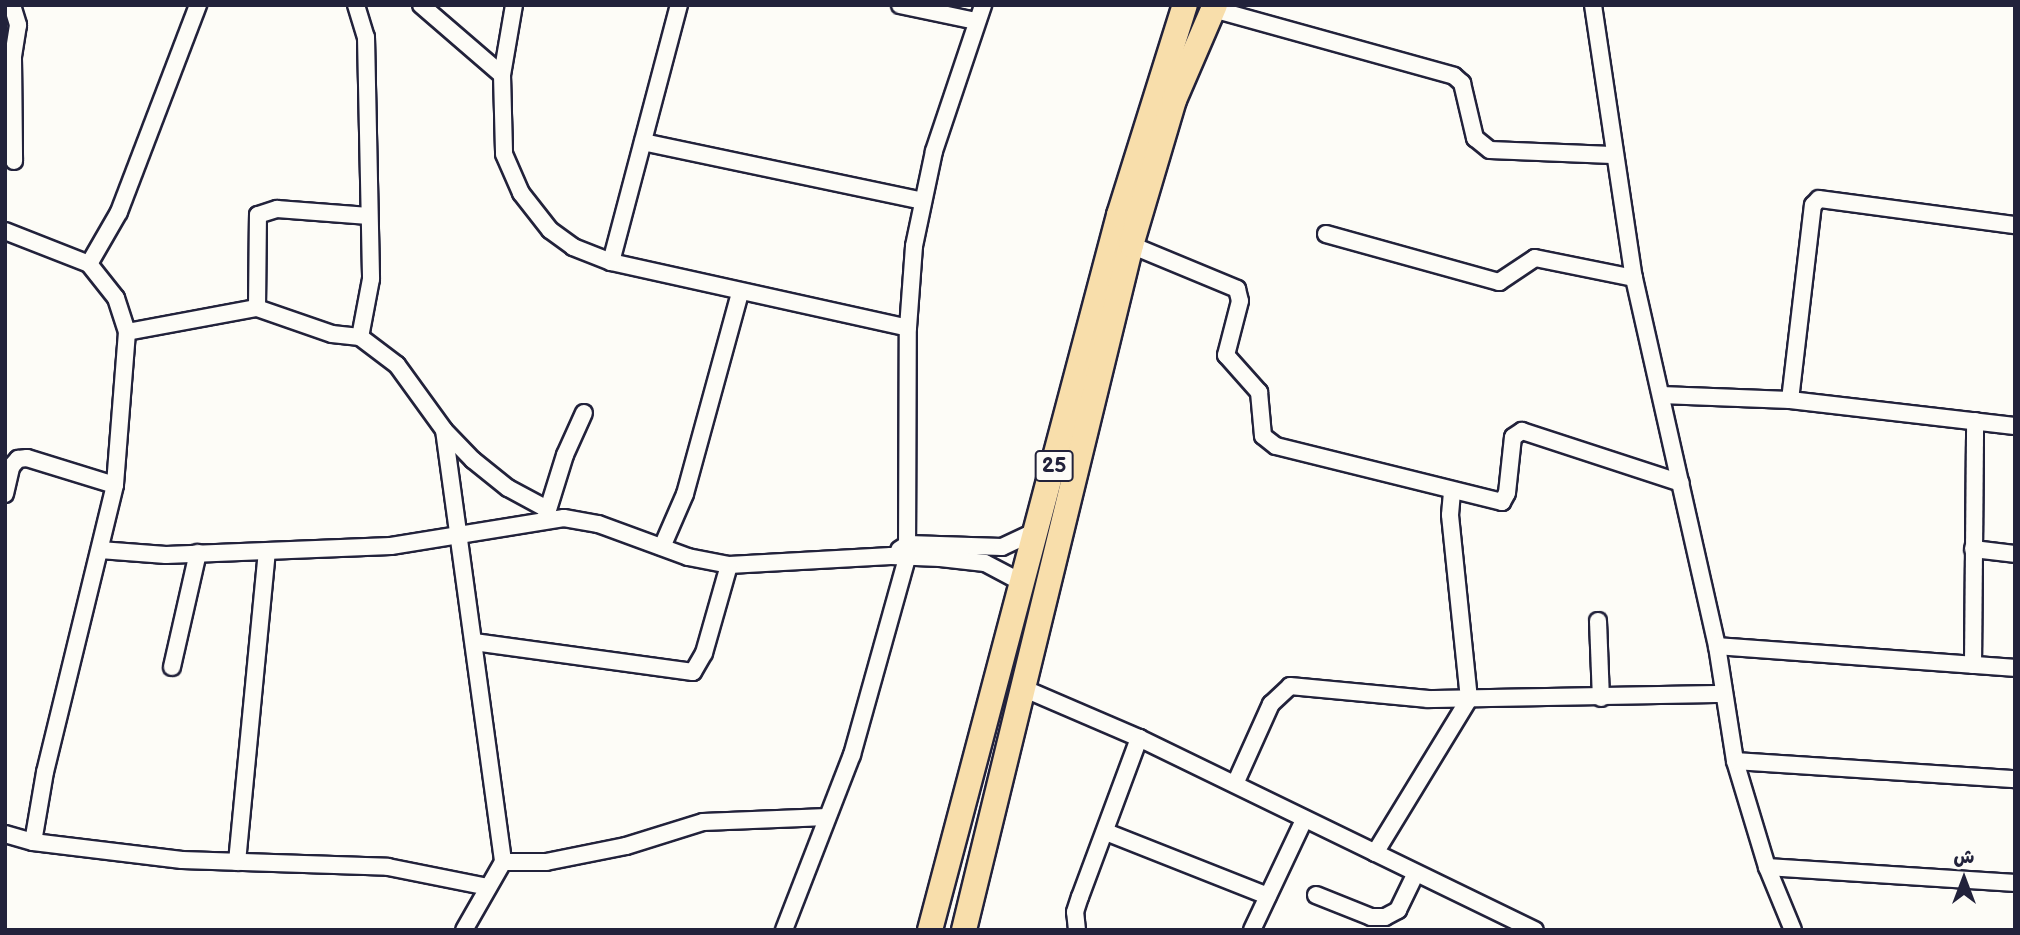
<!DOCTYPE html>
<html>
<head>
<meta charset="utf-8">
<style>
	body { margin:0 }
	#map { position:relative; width:2020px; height:935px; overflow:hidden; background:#fdfcf7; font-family:"Balsamiq Sans","Playpen Sans Arabic",sans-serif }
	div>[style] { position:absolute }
	.roads { filter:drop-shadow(2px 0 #22223b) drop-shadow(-2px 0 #22223b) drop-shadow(0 2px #22223b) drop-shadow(0 -2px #22223b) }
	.minor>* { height:16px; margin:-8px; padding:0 8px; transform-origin:8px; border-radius:8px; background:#fdfcf7 }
	.highway>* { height:24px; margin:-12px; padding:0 12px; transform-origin:12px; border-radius:12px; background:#f8deab }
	span { translate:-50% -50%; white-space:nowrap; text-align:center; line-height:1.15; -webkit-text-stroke:6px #fdfcf7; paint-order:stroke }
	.shield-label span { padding:2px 5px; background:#fdfcf7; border:2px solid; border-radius:5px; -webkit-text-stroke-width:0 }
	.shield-label { font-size:21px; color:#22223b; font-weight:700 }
	.frame { position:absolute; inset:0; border:7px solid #22223b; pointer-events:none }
	.north { position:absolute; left:1929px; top:844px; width:70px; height:70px; -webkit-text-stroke:5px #fdfcf7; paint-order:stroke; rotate:0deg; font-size:19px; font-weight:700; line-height:28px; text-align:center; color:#22223b }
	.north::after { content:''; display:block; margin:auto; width:24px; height:32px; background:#22223b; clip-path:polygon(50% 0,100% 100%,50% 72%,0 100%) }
</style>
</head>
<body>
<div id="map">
	<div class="roads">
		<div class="minor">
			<div style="left:12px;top:5px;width:21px;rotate:73deg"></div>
			<div style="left:18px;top:25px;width:33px;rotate:99deg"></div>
			<div style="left:13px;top:58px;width:103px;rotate:89.4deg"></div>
			<div style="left:356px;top:5px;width:34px;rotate:73deg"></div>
			<div style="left:366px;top:37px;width:242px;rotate:88.8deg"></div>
			<div style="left:371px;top:279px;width:59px;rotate:100.7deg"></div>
			<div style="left:421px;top:5px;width:107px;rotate:40.8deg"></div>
			<div style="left:514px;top:5px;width:71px;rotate:99.7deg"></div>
			<div style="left:502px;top:75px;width:79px;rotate:88.5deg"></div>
			<div style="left:504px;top:154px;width:43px;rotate:66.4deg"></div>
			<div style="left:521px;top:193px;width:47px;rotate:51.9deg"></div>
			<div style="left:550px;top:230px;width:29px;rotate:36deg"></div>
			<div style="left:573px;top:247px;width:41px;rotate:21.5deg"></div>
			<div style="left:611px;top:262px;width:304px;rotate:12.5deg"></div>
			<div style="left:900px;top:5px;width:78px;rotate:11.9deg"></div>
			<div style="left:1593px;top:5px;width:276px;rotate:81.5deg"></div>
			<div style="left:1634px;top:278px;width:377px;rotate:77.3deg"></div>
			<div style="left:1717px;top:646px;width:116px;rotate:81.1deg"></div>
			<div style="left:1735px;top:761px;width:111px;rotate:73.2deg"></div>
			<div style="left:1767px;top:867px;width:68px;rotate:67.6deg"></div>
			<div style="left:1213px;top:9px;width:250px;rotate:15.5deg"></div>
			<div style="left:1454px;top:76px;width:11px;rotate:41deg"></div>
			<div style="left:1462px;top:83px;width:57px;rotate:76.7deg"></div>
			<div style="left:1475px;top:138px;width:19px;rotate:39deg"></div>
			<div style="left:1490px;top:150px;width:122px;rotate:2.3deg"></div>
			<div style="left:643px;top:142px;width:285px;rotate:11.9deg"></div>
			<div style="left:5px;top:231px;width:90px;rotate:21.4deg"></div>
			<div style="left:89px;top:264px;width:43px;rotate:51.5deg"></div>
			<div style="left:116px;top:298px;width:36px;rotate:72deg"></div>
			<div style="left:127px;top:332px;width:153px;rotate:94.5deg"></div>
			<div style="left:115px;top:485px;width:295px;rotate:103.7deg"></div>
			<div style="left:45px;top:772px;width:71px;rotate:99.7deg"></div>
			<div style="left:1326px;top:234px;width:180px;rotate:15.5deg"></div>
			<div style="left:1499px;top:282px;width:43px;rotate:-33.7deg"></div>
			<div style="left:1535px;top:258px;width:101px;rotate:11.4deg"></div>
			<div style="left:1131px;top:245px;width:115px;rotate:22.5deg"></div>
			<div style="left:1237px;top:289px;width:12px;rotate:76deg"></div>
			<div style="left:1240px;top:301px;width:56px;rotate:104.5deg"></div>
			<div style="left:1226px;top:355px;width:50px;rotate:48.3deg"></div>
			<div style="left:1259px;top:392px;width:44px;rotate:84.8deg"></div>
			<div style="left:1263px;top:436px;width:16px;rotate:38deg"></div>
			<div style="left:1276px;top:446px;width:233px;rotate:13.9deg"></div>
			<div style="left:1502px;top:502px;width:10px;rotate:-61deg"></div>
			<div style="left:1507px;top:493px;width:56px;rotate:-83.9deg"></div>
			<div style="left:1513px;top:437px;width:11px;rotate:-34deg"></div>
			<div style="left:1522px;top:431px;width:167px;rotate:18.1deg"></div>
			<div style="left:611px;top:262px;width:266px;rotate:-75.2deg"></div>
			<div style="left:89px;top:264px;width:60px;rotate:-60deg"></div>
			<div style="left:119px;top:212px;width:222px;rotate:-69.1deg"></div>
			<div style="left:257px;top:308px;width:93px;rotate:-89.4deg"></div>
			<div style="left:258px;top:215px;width:20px;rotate:-18deg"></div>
			<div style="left:277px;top:209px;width:92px;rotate:4.4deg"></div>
			<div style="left:127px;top:332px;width:132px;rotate:-10.5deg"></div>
			<div style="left:257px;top:308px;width:79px;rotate:19.1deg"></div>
			<div style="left:332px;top:334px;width:28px;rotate:6deg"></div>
			<div style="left:360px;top:337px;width:46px;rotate:37.1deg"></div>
			<div style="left:397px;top:365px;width:80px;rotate:54.1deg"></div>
			<div style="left:444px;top:430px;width:42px;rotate:46deg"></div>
			<div style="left:473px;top:460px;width:45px;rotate:38.7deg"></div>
			<div style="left:508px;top:488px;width:44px;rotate:28.3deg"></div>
			<div style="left:1661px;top:395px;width:129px;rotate:2.2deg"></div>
			<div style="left:1790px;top:400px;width:226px;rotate:6.6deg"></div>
			<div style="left:1790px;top:400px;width:196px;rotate:-83.3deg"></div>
			<div style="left:1813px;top:205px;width:8px;rotate:-45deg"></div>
			<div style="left:1819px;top:199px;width:198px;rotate:7.6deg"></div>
			<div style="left:444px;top:430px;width:436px;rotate:82.2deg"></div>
			<div style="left:503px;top:862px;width:78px;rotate:119.8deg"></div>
			<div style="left:5px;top:494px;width:28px;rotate:-77deg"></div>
			<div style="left:11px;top:467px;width:11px;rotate:-49deg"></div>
			<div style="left:18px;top:459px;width:9px;rotate:-6deg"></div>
			<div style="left:27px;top:458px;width:92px;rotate:17.1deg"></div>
			<div style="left:546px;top:516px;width:64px;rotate:-72.7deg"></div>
			<div style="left:565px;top:455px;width:46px;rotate:-65.7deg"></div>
			<div style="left:662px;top:547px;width:58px;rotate:-66.5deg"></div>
			<div style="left:685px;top:494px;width:208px;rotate:-74.7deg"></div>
			<div style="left:1973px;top:549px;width:42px;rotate:6.8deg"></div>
			<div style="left:100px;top:550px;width:66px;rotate:4.3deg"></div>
			<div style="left:166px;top:555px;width:225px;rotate:-2.3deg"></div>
			<div style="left:391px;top:546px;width:175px;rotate:-9.2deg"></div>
			<div style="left:564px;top:518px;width:35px;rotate:10deg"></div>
			<div style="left:598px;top:524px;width:96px;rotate:20.1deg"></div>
			<div style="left:688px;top:557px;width:42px;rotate:11deg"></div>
			<div style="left:729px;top:565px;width:162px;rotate:-3.2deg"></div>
			<div style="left:891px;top:556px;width:49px;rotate:2.3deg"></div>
			<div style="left:940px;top:558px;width:45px;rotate:6.3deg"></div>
			<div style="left:985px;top:563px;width:41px;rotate:27.8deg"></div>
			<div style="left:899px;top:550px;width:11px;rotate:-34deg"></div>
			<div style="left:908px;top:544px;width:94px;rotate:1.8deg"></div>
			<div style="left:1002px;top:547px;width:40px;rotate:-25deg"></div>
			<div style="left:1598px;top:621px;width:77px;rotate:87.8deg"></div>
			<div style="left:474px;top:642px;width:221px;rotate:7.8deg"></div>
			<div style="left:693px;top:672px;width:22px;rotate:-60deg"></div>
			<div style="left:704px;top:653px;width:91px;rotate:-74.1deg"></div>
			<div style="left:1717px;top:646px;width:299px;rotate:4.2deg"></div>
			<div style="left:1973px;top:665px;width:244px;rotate:-89.5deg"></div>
			<div style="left:172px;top:667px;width:117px;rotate:-77.2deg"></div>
			<div style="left:1025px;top:689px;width:124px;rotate:23.3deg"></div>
			<div style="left:1139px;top:738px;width:440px;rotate:25.9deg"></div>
			<div style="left:1735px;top:761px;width:281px;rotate:3.7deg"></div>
			<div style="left:1235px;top:784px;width:88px;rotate:-65.8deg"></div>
			<div style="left:1271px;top:704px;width:26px;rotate:-43deg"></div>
			<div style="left:1290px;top:686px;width:139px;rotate:5.4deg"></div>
			<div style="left:1428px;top:699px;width:294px;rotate:-1deg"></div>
			<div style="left:1106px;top:832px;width:174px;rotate:21.6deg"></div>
			<div style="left:5px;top:834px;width:29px;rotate:16deg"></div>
			<div style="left:33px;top:842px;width:150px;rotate:6.9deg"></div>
			<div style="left:182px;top:860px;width:206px;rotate:1.9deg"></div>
			<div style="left:388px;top:867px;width:102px;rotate:11.3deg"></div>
			<div style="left:1375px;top:853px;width:180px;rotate:-58.6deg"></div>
			<div style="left:1469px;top:699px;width:185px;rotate:-95.9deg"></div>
			<div style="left:1450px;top:515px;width:23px;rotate:-85deg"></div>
			<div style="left:237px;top:862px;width:310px;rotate:-84.5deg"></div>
			<div style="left:503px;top:862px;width:43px"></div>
			<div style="left:546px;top:862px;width:82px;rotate:-11.3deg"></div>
			<div style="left:626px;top:846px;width:81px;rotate:-17.3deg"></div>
			<div style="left:703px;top:822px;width:124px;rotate:-2.3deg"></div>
			<div style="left:1767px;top:867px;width:249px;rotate:3.7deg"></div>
			<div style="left:1316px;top:895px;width:59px;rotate:21.8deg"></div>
			<div style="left:1371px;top:917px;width:14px"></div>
			<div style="left:1385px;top:917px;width:15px;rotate:-28deg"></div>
			<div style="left:1398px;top:910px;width:41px;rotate:-64.1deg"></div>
			<div style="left:784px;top:930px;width:188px;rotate:-68.8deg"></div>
			<div style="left:852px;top:755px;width:205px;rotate:-74.4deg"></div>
			<div style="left:907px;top:558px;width:230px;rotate:-89.8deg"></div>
			<div style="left:908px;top:328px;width:82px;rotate:-85.8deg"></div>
			<div style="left:914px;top:246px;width:97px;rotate:-78.1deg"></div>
			<div style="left:934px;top:151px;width:154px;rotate:-71.4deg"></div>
			<div style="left:1077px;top:930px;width:18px;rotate:-96deg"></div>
			<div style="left:1075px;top:912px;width:16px;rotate:-72deg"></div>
			<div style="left:1080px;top:897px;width:170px;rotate:-69.6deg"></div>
			<div style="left:1252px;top:930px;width:122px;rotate:-64.7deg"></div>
		</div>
		<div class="highway">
			<div style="left:930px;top:930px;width:740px;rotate:-75.19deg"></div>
			<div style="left:1119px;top:215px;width:220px;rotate:-72.6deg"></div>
			<div style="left:964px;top:930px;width:705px;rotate:-76.3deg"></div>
			<div style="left:1131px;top:245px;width:151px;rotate:-73.5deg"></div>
			<div style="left:1174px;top:100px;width:103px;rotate:-66.7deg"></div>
		</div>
	</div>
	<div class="shield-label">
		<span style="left:1054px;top:466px">25</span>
	</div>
	<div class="frame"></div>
	<div class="north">ش</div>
</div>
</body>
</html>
